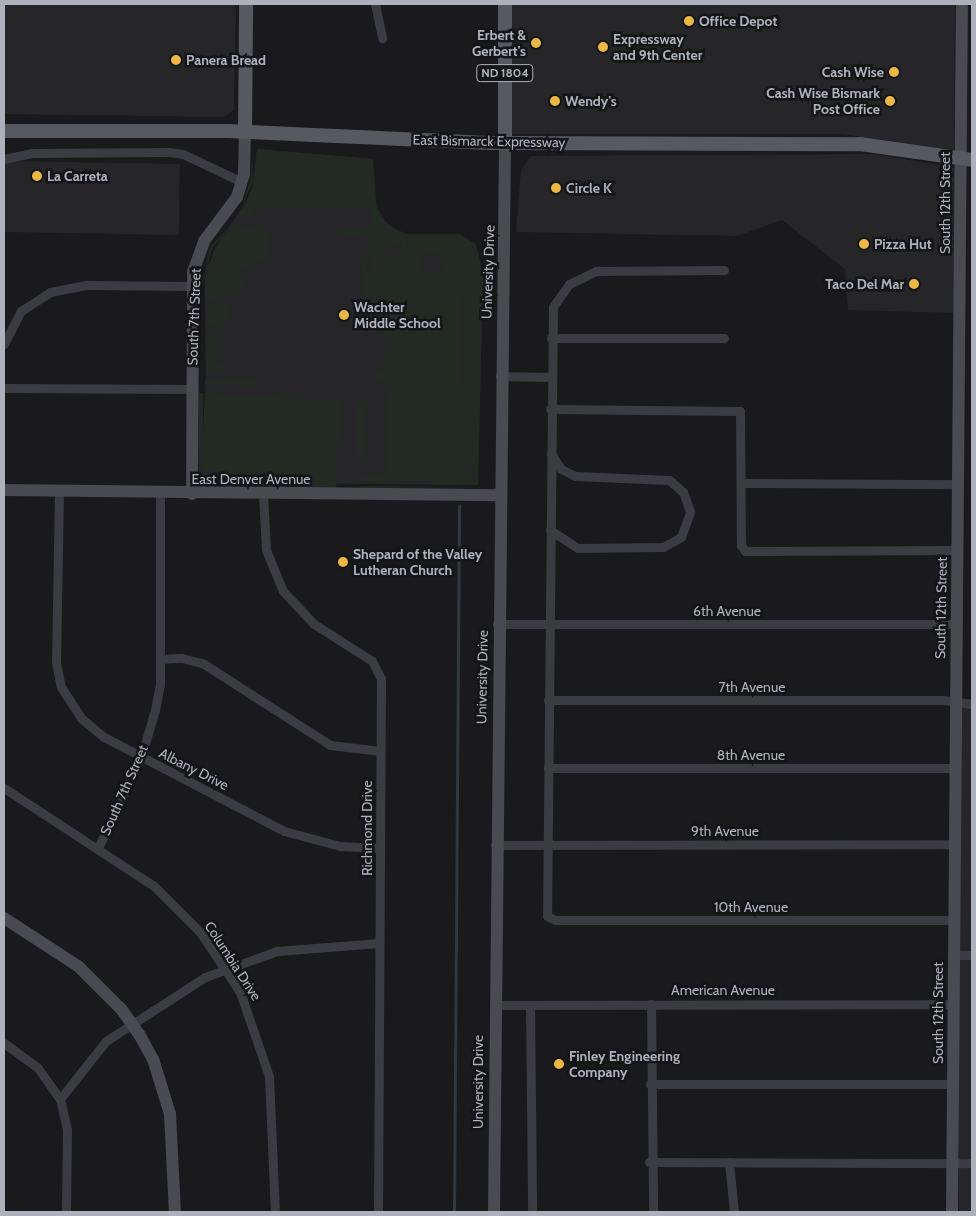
<!DOCTYPE html>
<html>
<head>
<meta charset="utf-8">
<style>
	body { margin:0 }
	#map { position:relative; width:976px; height:1216px; overflow:hidden; background:#1a1a1c; font-family:Cabin,sans-serif }
	div>[style] { position:absolute }
	.built>* { inset:0; background:#262629; transform-origin:0 0 }
	.green>* { inset:0; background:#222a23; transform-origin:0 0 }
	.stream>* { height:2.5px; margin:-1.25px; padding:0 1.25px; transform-origin:1.25px; border-radius:1.25px; background:#303840 }
	.street>* { height:9px; margin:-4.5px; padding:0 4.5px; transform-origin:4.5px; border-radius:4.5px; background:#3b3c41 }
	.secondary>* { height:12px; margin:-6px; padding:0 6px; transform-origin:6px; border-radius:6px; background:#494b51 }
	.primary>* { height:14px; margin:-7px; padding:0 7px; transform-origin:7px; border-radius:7px; background:#575960 }
	.dots>* { width:14px; height:14px; translate:-50% -50%; box-sizing:border-box; border:2px solid #151517; border-radius:50% }
	span { translate:-50% -50%; white-space:nowrap; text-align:center; line-height:1.15; -webkit-text-stroke:5px #151517; paint-order:stroke }
	.shield-label span { padding:1px 4px; background:#151517; border:1px solid; border-radius:4px; -webkit-text-stroke-width:0 }
	.shield-label { font-size:12px; color:#adb1bb; font-weight:700 }
	.poi-label { font-size:14px; color:#adb1bb; font-weight:700 }
	.left { translate:0 -50%; text-align:left }
	.right { translate:-100% -50%; text-align:right }
	.street-label { font-size:14px; color:#adb1bb }
	.frame { position:absolute; inset:0; border:5px solid #adb1bb; pointer-events:none }
</style>
</head>
<body>
<div id="map">
	<div class="built">
		<div style="clip-path:polygon(4px 4px,236px 4px,234px 110px,224px 117px,4px 114px)"></div>
		<div style="clip-path:polygon(511px 4px,955px 4px,954px 150px,842px 134px,511px 134px)"></div>
		<div style="clip-path:polygon(257px 149px,373px 159px,375px 204px,387px 224px,406px 234px,459px 234px,476px 244px,483px 276px,478px 485px,206px 483px,205px 278px,214px 250px,251px 194px)"></div>
		<div style="clip-path:polygon(873px 154px,956px 168px,954px 313px,848px 310px,845px 269px,782px 220px,737px 236px,516px 232px,521px 170px,531px 156px)"></div>
		<div style="left:4px;top:161px;width:176px;height:71px;rotate:1deg"></div>
		<div style="left:959px;top:708px;width:13px;height:504px"></div>
	</div>
	<div class="green">
		<div style="clip-path:polygon(254px 149px,252px 183px,239px 214px,250px 182px)"></div>
		<div style="clip-path:polygon(evenodd,257px 149px,373px 159px,377px 212px,393px 229px,406px 234px,407px 252px,408px 234px,459px 234px,476px 244px,483px 276px,478px 477px,439px 433px,478px 485px,433px 485px,433px 481px,359px 484px,360px 472px,365px 477px,378px 477px,386px 471px,386px 390px,391px 386px,391px 381px,376px 381px,376px 372px,385px 371px,385px 346px,391px 346px,391px 338px,377px 338px,377px 322px,392px 320px,380px 316px,379px 309px,392px 307px,392px 302px,363px 298px,363px 255px,369px 272px,392px 270px,371px 270px,366px 230px,373px 230px,373px 213px,368px 207px,255px 207px,253px 215px,241px 215px,254px 183px,257px 149px,402px 246px,397px 263px,397px 258px,385px 256px,385px 247px,402px 246px,257px 149px,440px 251px,443px 270px,420px 269px,423px 252px,440px 251px,257px 149px,465px 291px,464px 385px,461px 386px,461px 292px,465px 291px)"></div>
		<div style="clip-path:polygon(233px 223px,212px 249px,200px 294px,210px 247px)"></div>
		<div style="clip-path:polygon(235px 224px,268px 231px,270px 247px,266px 249px,270px 256px,244px 270px,206px 270px,220px 240px)"></div>
		<div style="left:339px;top:230px;width:24px;height:7px"></div>
		<div style="clip-path:polygon(206px 273px,240px 273px,246px 284px,221px 299px,210px 299px,205px 294px)"></div>
		<div style="clip-path:polygon(207px 306px,227px 306px,231px 313px,222px 332px,207px 323px)"></div>
		<div style="clip-path:polygon(212px 333px,219px 335px,215px 361px,227px 368px,223px 378px,207px 373px,206px 339px)"></div>
		<div style="clip-path:polygon(205px 380px,255px 381px,262px 387px,205px 385px)"></div>
		<div style="left:203px;top:393px;width:90px;height:4px;rotate:90deg"></div>
		<div style="left:205px;top:393px;width:136px;height:90px;rotate:3deg"></div>
		<div style="clip-path:polygon(363px 399px,370px 402px,364px 406px,367px 462px,358px 459px,358px 404px)"></div>
		<div style="clip-path:polygon(210px 485px,350px 486px,210px 487px)"></div>
		<div style="clip-path:polygon(359px 486px,478px 487px,360px 488px)"></div>
	</div>
	<div class="stream">
		<div style="left:454px;top:1212px;width:706px;rotate:-89.59deg"></div>
	</div>
	<div class="street">
		<div style="left:375px;top:4px;width:35px;rotate:78deg"></div>
		<div style="left:4px;top:159px;width:29px;rotate:-12deg"></div>
		<div style="left:32px;top:153px;width:137px;rotate:-0.4deg"></div>
		<div style="left:169px;top:152px;width:14px;rotate:8deg"></div>
		<div style="left:183px;top:154px;width:65px;rotate:25.4deg"></div>
		<div style="left:724px;top:270px;width:128px;rotate:179.6deg"></div>
		<div style="left:596px;top:271px;width:30px;rotate:154deg"></div>
		<div style="left:569px;top:284px;width:28px;rotate:125deg"></div>
		<div style="left:553px;top:307px;width:609px;rotate:90.56deg"></div>
		<div style="left:547px;top:916px;width:9px;rotate:27deg"></div>
		<div style="left:555px;top:920px;width:399px"></div>
		<div style="left:551px;top:338px;width:173px"></div>
		<div style="left:4px;top:344px;width:37px;rotate:-63deg"></div>
		<div style="left:21px;top:311px;width:35px;rotate:-33deg"></div>
		<div style="left:50px;top:292px;width:38px;rotate:-11deg"></div>
		<div style="left:87px;top:285px;width:105px;rotate:0.5deg"></div>
		<div style="left:500px;top:376px;width:50px;rotate:1.1deg"></div>
		<div style="left:4px;top:388px;width:188px;rotate:0.3deg"></div>
		<div style="left:550px;top:409px;width:190px;rotate:0.6deg"></div>
		<div style="left:740px;top:411px;width:134px;rotate:89.6deg"></div>
		<div style="left:741px;top:545px;width:7px;rotate:56deg"></div>
		<div style="left:745px;top:551px;width:212px;rotate:-0.3deg"></div>
		<div style="left:741px;top:483px;width:216px;rotate:0.3deg"></div>
		<div style="left:59px;top:492px;width:170px;rotate:91deg"></div>
		<div style="left:56px;top:662px;width:25px;rotate:79deg"></div>
		<div style="left:61px;top:687px;width:37px;rotate:57deg"></div>
		<div style="left:81px;top:718px;width:30px;rotate:40deg"></div>
		<div style="left:104px;top:737px;width:203px;rotate:27.6deg"></div>
		<div style="left:284px;top:831px;width:58px;rotate:15deg"></div>
		<div style="left:340px;top:846px;width:40px;rotate:2.9deg"></div>
		<div style="left:263px;top:494px;width:56px;rotate:86.9deg"></div>
		<div style="left:266px;top:550px;width:44px;rotate:67.5deg"></div>
		<div style="left:283px;top:591px;width:45px;rotate:46.8deg"></div>
		<div style="left:314px;top:624px;width:69px;rotate:32.5deg"></div>
		<div style="left:372px;top:661px;width:20px;rotate:63deg"></div>
		<div style="left:381px;top:679px;width:533px;rotate:90.32deg"></div>
		<div style="left:550px;top:530px;width:33px;rotate:33deg"></div>
		<div style="left:578px;top:548px;width:85px;rotate:-0.7deg"></div>
		<div style="left:663px;top:547px;width:21px;rotate:-29deg"></div>
		<div style="left:681px;top:537px;width:27px;rotate:-70deg"></div>
		<div style="left:690px;top:512px;width:21px;rotate:-109deg"></div>
		<div style="left:683px;top:492px;width:18px;rotate:-139deg"></div>
		<div style="left:669px;top:480px;width:94px;rotate:-177.6deg"></div>
		<div style="left:575px;top:476px;width:16px;rotate:-153deg"></div>
		<div style="left:561px;top:469px;width:18px;rotate:-124deg"></div>
		<div style="left:497px;top:624px;width:459px"></div>
		<div style="left:160px;top:659px;width:22px;rotate:-3deg"></div>
		<div style="left:182px;top:658px;width:23px;rotate:15deg"></div>
		<div style="left:204px;top:664px;width:150px;rotate:32.7deg"></div>
		<div style="left:330px;top:745px;width:51px;rotate:6.7deg"></div>
		<div style="left:548px;top:700px;width:395px"></div>
		<div style="left:943px;top:700px;width:29px;rotate:8deg"></div>
		<div style="left:548px;top:768px;width:407px"></div>
		<div style="left:4px;top:788px;width:179px;rotate:33.2deg"></div>
		<div style="left:154px;top:886px;width:65px;rotate:45deg"></div>
		<div style="left:200px;top:932px;width:72px;rotate:56.3deg"></div>
		<div style="left:240px;top:992px;width:89px;rotate:71deg"></div>
		<div style="left:269px;top:1076px;width:136px;rotate:87.5deg"></div>
		<div style="left:495px;top:845px;width:460px;rotate:-0.1deg"></div>
		<div style="left:98px;top:848px;width:101px;rotate:-64.7deg"></div>
		<div style="left:141px;top:757px;width:49px;rotate:-73.4deg"></div>
		<div style="left:155px;top:710px;width:26px;rotate:-79deg"></div>
		<div style="left:160px;top:684px;width:190px;rotate:-90deg"></div>
		<div style="left:953px;top:955px;width:19px"></div>
		<div style="left:651px;top:1004px;width:208px;rotate:89.4deg"></div>
		<div style="left:494px;top:1005px;width:459px;rotate:-0.1deg"></div>
		<div style="left:530px;top:1005px;width:207px;rotate:89.4deg"></div>
		<div style="left:4px;top:1043px;width:42px;rotate:36.3deg"></div>
		<div style="left:38px;top:1068px;width:38px;rotate:55deg"></div>
		<div style="left:60px;top:1099px;width:32px;rotate:77deg"></div>
		<div style="left:67px;top:1130px;width:82px;rotate:90.7deg"></div>
		<div style="left:650px;top:1084px;width:302px"></div>
		<div style="left:60px;top:1099px;width:74px;rotate:-51.6deg"></div>
		<div style="left:106px;top:1041px;width:118px;rotate:-32.9deg"></div>
		<div style="left:205px;top:977px;width:77px;rotate:-19.9deg"></div>
		<div style="left:277px;top:951px;width:102px;rotate:-4.5deg"></div>
		<div style="left:649px;top:1162px;width:323px;rotate:0.2deg"></div>
		<div style="left:729px;top:1162px;width:50px;rotate:84.3deg"></div>
	</div>
	<div class="secondary">
		<div style="left:4px;top:490px;width:494px;rotate:0.6deg"></div>
		<div style="left:192px;top:494px;width:222px;rotate:-89.7deg"></div>
		<div style="left:193px;top:272px;width:33px;rotate:-70deg"></div>
		<div style="left:204px;top:241px;width:55px;rotate:-53.1deg"></div>
		<div style="left:237px;top:197px;width:24px;rotate:-73deg"></div>
		<div style="left:244px;top:174px;width:43px;rotate:-88.7deg"></div>
		<div style="left:4px;top:918px;width:88px;rotate:33deg"></div>
		<div style="left:78px;top:966px;width:62px;rotate:45deg"></div>
		<div style="left:122px;top:1010px;width:29px;rotate:55deg"></div>
		<div style="left:139px;top:1034px;width:29px;rotate:61deg"></div>
		<div style="left:153px;top:1059px;width:58px;rotate:72.8deg"></div>
		<div style="left:170px;top:1114px;width:98px;rotate:87.1deg"></div>
		<div style="left:494px;top:1212px;width:1069px;rotate:-89.41deg"></div>
		<div style="left:952px;top:1212px;width:1208px;rotate:-89.53deg"></div>
	</div>
	<div class="primary">
		<div style="left:4px;top:131px;width:224px"></div>
		<div style="left:228px;top:131px;width:262px;rotate:2.6deg"></div>
		<div style="left:490px;top:143px;width:370px;rotate:0.2deg"></div>
		<div style="left:860px;top:144px;width:113px;rotate:8.1deg"></div>
		<div style="left:245px;top:131px;width:127px;rotate:-89.5deg"></div>
		<div style="left:505px;top:143px;width:139px;rotate:-90deg"></div>
	</div>
	<div class="dots">
		<div style="left:689px;top:21px;background:#ebb943"></div>
		<div style="left:536px;top:43px;background:#ebb943"></div>
		<div style="left:603px;top:47px;background:#ebb943"></div>
		<div style="left:176px;top:60px;background:#ebb943"></div>
		<div style="left:894px;top:72px;background:#ebb943"></div>
		<div style="left:555px;top:101px;background:#ebb943"></div>
		<div style="left:890px;top:101px;background:#ebb943"></div>
		<div style="left:37px;top:176px;background:#ebb943"></div>
		<div style="left:556px;top:188px;background:#ebb943"></div>
		<div style="left:864px;top:244px;background:#ebb943"></div>
		<div style="left:914px;top:284px;background:#ebb943"></div>
		<div style="left:344px;top:315px;background:#ebb943"></div>
		<div style="left:343px;top:562px;background:#ebb943"></div>
		<div style="left:559px;top:1064px;background:#ebb943"></div>
	</div>
	<div class="shield-label">
		<span style="left:505px;top:73px">ND 1804</span>
	</div>
	<div class="poi-label">
		<span class="left" style="left:699px;top:21px">Office Depot</span>
		<span class="right" style="left:526px;top:43px">Erbert &amp;<br>Gerbert's</span>
		<span class="left" style="left:613px;top:47px">Expressway<br>and 9th Center</span>
		<span class="left" style="left:186px;top:60px">Panera Bread</span>
		<span class="right" style="left:884px;top:72px">Cash Wise</span>
		<span class="right" style="left:880px;top:101px">Cash Wise Bismark<br>Post Office</span>
		<span class="left" style="left:565px;top:101px">Wendy's</span>
		<span class="left" style="left:47px;top:176px">La Carreta</span>
		<span class="left" style="left:566px;top:188px">Circle K</span>
		<span class="left" style="left:874px;top:244px">Pizza Hut</span>
		<span class="right" style="left:904px;top:284px">Taco Del Mar</span>
		<span class="left" style="left:354px;top:315px">Wachter<br>Middle School</span>
		<span class="left" style="left:353px;top:562px">Shepard of the Valley<br>Lutheran Church</span>
		<span class="left" style="left:569px;top:1064px">Finley Engineering<br>Company</span>
	</div>
	<div class="street-label">
		<span style="left:489px;top:141px;rotate:1deg">East Bismarck Expressway</span>
		<span style="left:945px;top:203px;rotate:-90deg">South 12th Street</span>
		<span style="left:488px;top:272px;rotate:-88deg">University Drive</span>
		<span style="left:194px;top:317px;rotate:-88deg">South 7th Street</span>
		<span style="left:251px;top:479px">East Denver Avenue</span>
		<span style="left:941px;top:608px;rotate:-89deg">South 12th Street</span>
		<span style="left:727px;top:611px">6th Avenue</span>
		<span style="left:482px;top:677px;rotate:-89deg">University Drive</span>
		<span style="left:752px;top:687px">7th Avenue</span>
		<span style="left:751px;top:755px">8th Avenue</span>
		<span style="left:194px;top:769px;rotate:27deg">Albany Drive</span>
		<span style="left:124px;top:790px;rotate:-66deg">South 7th Street</span>
		<span style="left:367px;top:828px;rotate:-90deg">Richmond Drive</span>
		<span style="left:725px;top:831px">9th Avenue</span>
		<span style="left:751px;top:907px">10th Avenue</span>
		<span style="left:233px;top:961px;rotate:57deg">Columbia Drive</span>
		<span style="left:723px;top:990px">American Avenue</span>
		<span style="left:938px;top:1013px;rotate:-90deg">South 12th Street</span>
		<span style="left:478px;top:1082px;rotate:-90deg">University Drive</span>
	</div>
	<div class="frame"></div>
</div>
</body>
</html>
